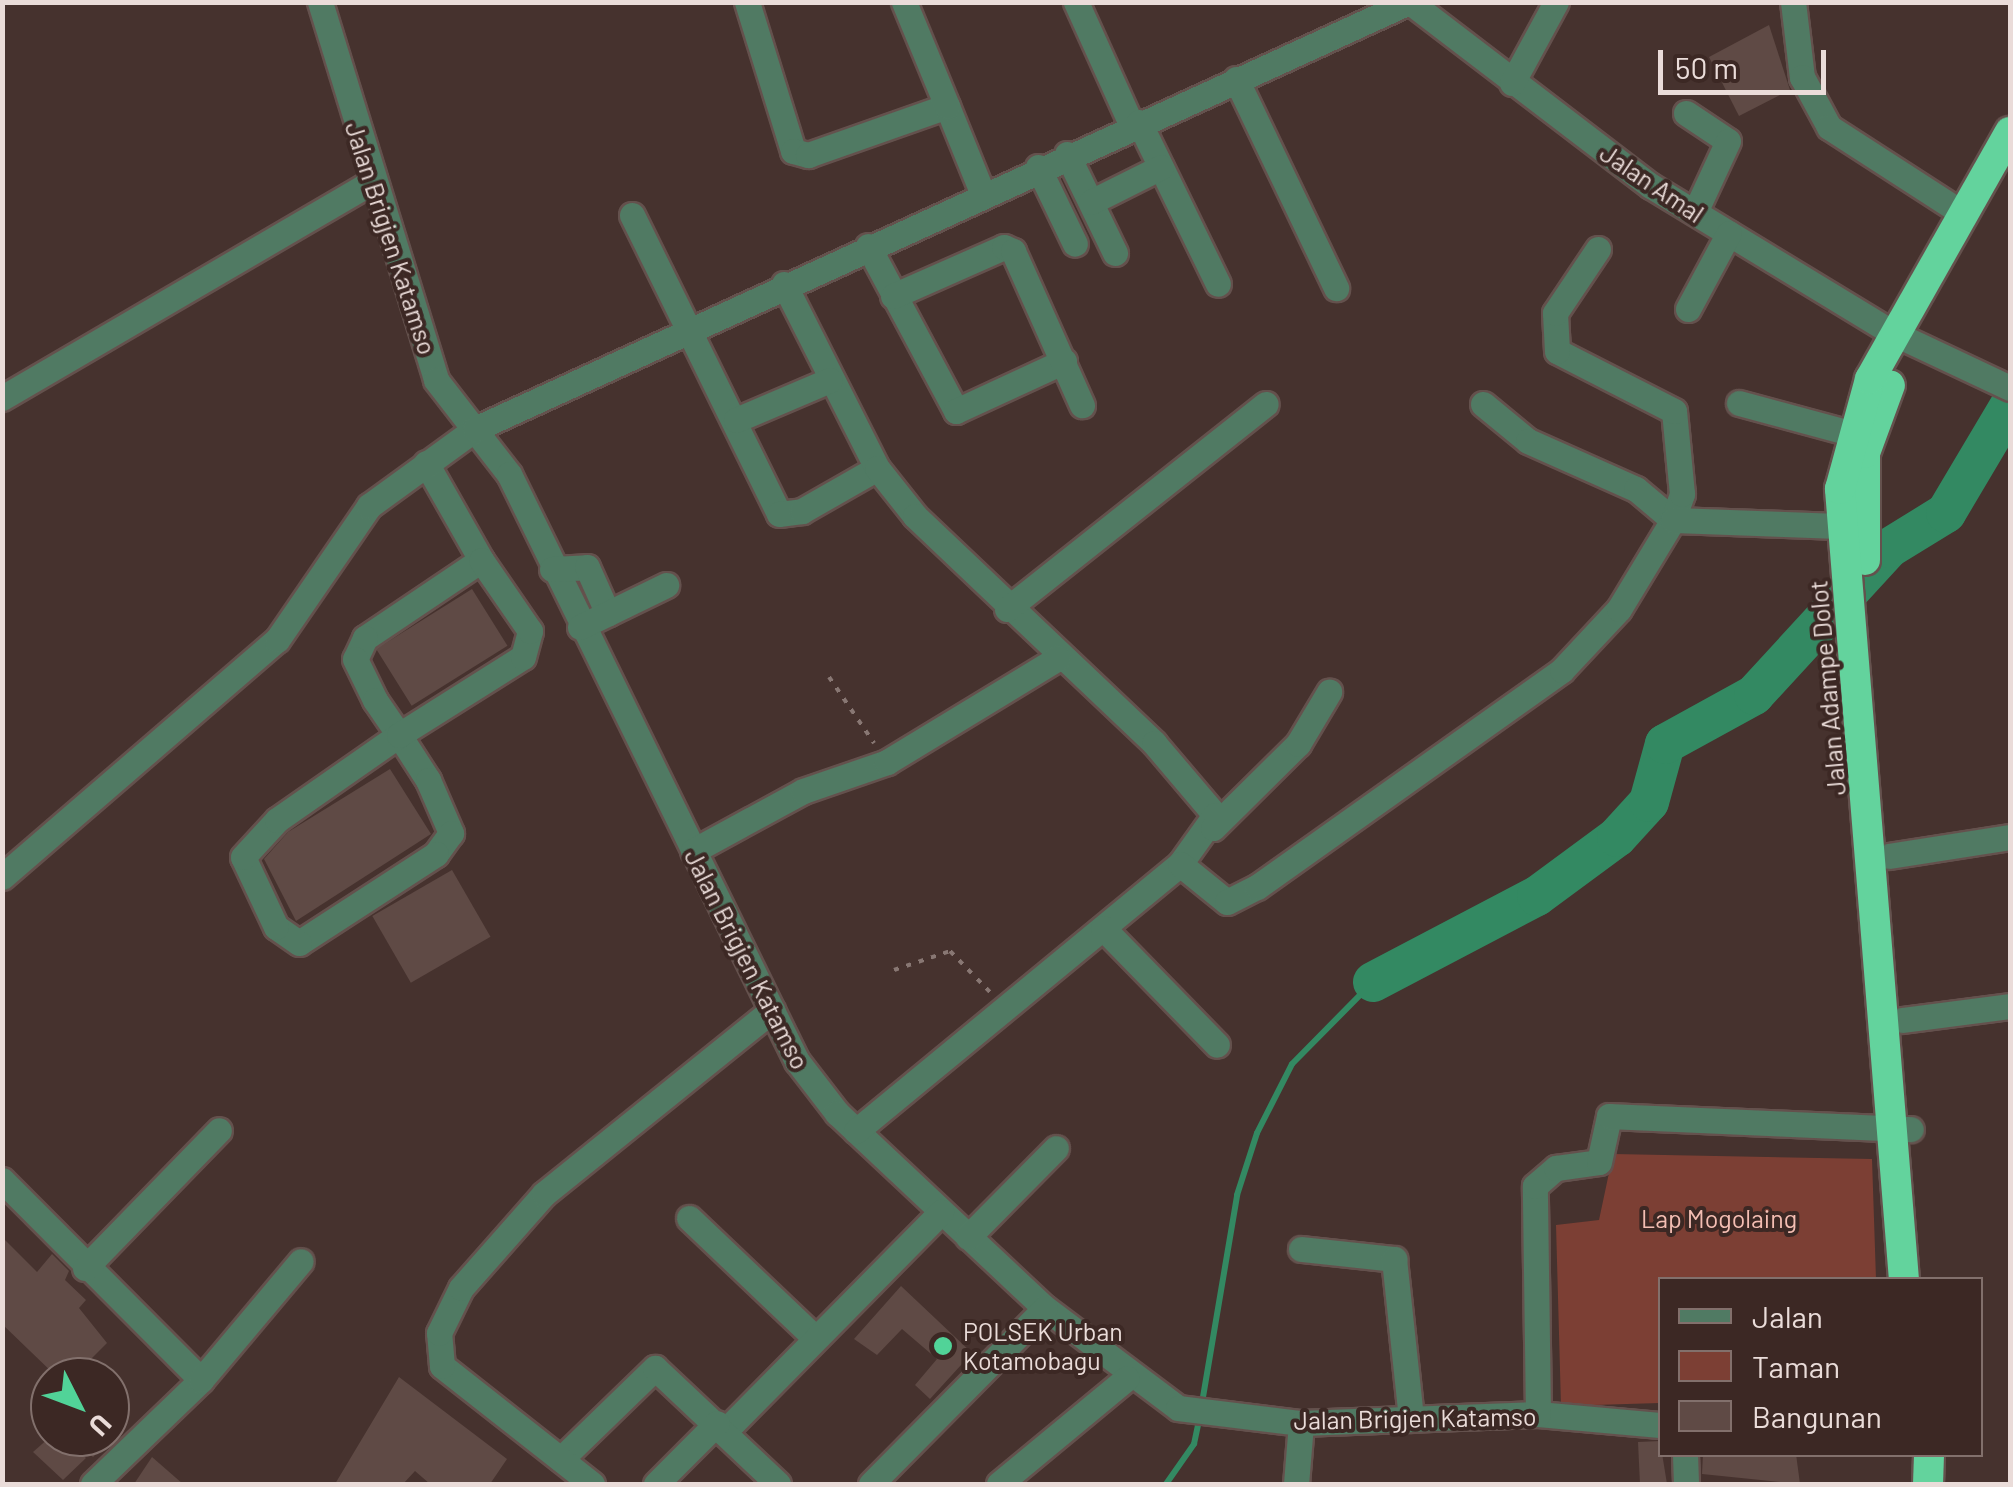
<!DOCTYPE html>
<html>
<head>
<meta charset="utf-8">
<style>
	body { margin:0 }
	#map { position:relative; width:2013px; height:1487px; overflow:hidden; background:#46322e; font-family:Barlow,sans-serif }
	div>[style] { position:absolute }
	.green>* { inset:0; background:#7c3f34 }
	.stream>* { height:6px; margin:-3px; padding:0 3px; transform-origin:3px; border-radius:3px; background:#338962 }
	.river>* { height:40px; margin:-20px; padding:0 20px; transform-origin:20px; border-radius:20px; background:#338962 }
	.building>* { inset:0; background:#5f4a45; transform-origin:0 0 }
	.path>* { height:4px; margin-top:-2px; transform-origin:0; background:repeating-linear-gradient(90deg,#887773 0 5px,transparent 0 13px) }
	.roads { filter:drop-shadow(2px 0 #64514d) drop-shadow(-2px 0 #64514d) drop-shadow(0 2px #64514d) drop-shadow(0 -2px #64514d) }
	.minor>* { height:25px; margin:-12.5px; padding:0 12.5px; transform-origin:12.5px; border-radius:12.5px; background:#507a63 }
	.highway>* { height:30px; margin:-15px; padding:0 15px; transform-origin:15px; border-radius:15px; background:#63d39d }
	.dots>* { width:28px; height:28px; translate:-50% -50%; box-sizing:border-box; border:5px solid #3c2824; border-radius:50% }
	span { translate:-50% -50%; white-space:nowrap; text-align:center; line-height:1.15; -webkit-text-stroke:8px #3c2824; paint-order:stroke }
	.street-label { font-size:25px; color:#eadcd9 }
	.park-label { font-size:25px; color:#f4beb3 }
	.poi-label { font-size:25px; color:#eadcd9 }
	.left { translate:0 -50%; text-align:left }
	.frame { position:absolute; inset:0; border:5px solid #eadcd9; pointer-events:none }
	.legend { position:absolute; left:1658px; top:1277px; width:325px; height:180px; box-sizing:border-box; background:#3c2824; border:2px solid #82706c; margin:0; padding:12px 18px; list-style:none; font-size:30px; color:#eadcd9 }
	.legend li { display:flex; align-items:center; gap:20px; height:50px }
	.legend b { width:50px; border:2px solid #82706c }
	.north { position:absolute; left:30px; top:1357px; width:100px; height:100px; box-sizing:border-box; background:#3c2824; border:2px solid #82706c; border-radius:50%; rotate:132deg; font-size:28px; font-weight:700; line-height:40px; text-align:center; color:#eadcd9 }
	.north::after { content:''; display:block; margin:auto; width:35px; height:45px; background:#51d398; clip-path:polygon(50% 0,100% 100%,50% 72%,0 100%) }
	.scale { position:absolute; left:1658px; top:50px; width:168px; height:45px; box-sizing:border-box; border:5px solid #eadcd9; border-top:0; padding-left:12px; font-size:30px; line-height:35px; white-space:nowrap; color:#eadcd9; -webkit-text-stroke:8px #3c2824; paint-order:stroke }
</style>
</head>
<body>
<div id="map">
	<div class="green">
		<div style="clip-path:polygon(1613px 1154px,1872px 1159px,1876px 1279px,1660px 1280px,1660px 1403px,1561px 1406px,1556px 1225px,1599px 1220px)"></div>
	</div>
	<div class="stream">
		<div style="left:1202px;top:1403px;width:211px;rotate:-80.4deg"></div>
		<div style="left:1237px;top:1195px;width:65px;rotate:-72.1deg"></div>
		<div style="left:1257px;top:1133px;width:77px;rotate:-63.1deg"></div>
		<div style="left:1292px;top:1064px;width:115px;rotate:-45.4deg"></div>
		<div style="left:1166px;top:1484px;width:49px;rotate:-55deg"></div>
		<div style="left:1194px;top:1444px;width:30px;rotate:-78deg"></div>
	</div>
	<div class="river">
		<div style="left:1373px;top:982px;width:185px;rotate:-27.7deg"></div>
		<div style="left:1537px;top:896px;width:99px;rotate:-36.4deg"></div>
		<div style="left:1617px;top:837px;width:47px;rotate:-47.6deg"></div>
		<div style="left:1649px;top:802px;width:60px;rotate:-74.6deg"></div>
		<div style="left:1665px;top:744px;width:102px;rotate:-28.8deg"></div>
		<div style="left:1754px;top:695px;width:200px;rotate:-47.4deg"></div>
		<div style="left:1889px;top:548px;width:67px;rotate:-31.6deg"></div>
		<div style="left:1946px;top:513px;width:126px;rotate:-59.3deg"></div>
	</div>
	<div class="building">
		<div style="clip-path:polygon(1769px 25px,1790px 90px,1739px 116px,1709px 57px)"></div>
		<div style="left:472px;top:589px;width:67px;height:113px;rotate:58deg"></div>
		<div style="clip-path:polygon(390px 769px,431px 834px,296px 921px,264px 859px,288px 832px)"></div>
		<div style="left:452px;top:870px;width:77px;height:92px;rotate:60deg"></div>
		<div style="clip-path:polygon(2px 1237px,37px 1272px,52px 1254px,69px 1271px,65px 1280px,86px 1300px,79px 1308px,107px 1343px,83px 1367px,78px 1362px,57px 1377px,2px 1324px)"></div>
		<div style="clip-path:polygon(901px 1286px,972px 1353px,930px 1399px,915px 1385px,937px 1359px,902px 1329px,877px 1355px,854px 1339px)"></div>
		<div style="clip-path:polygon(399px 1377px,507px 1459px,490px 1484px,430px 1484px,415px 1471px,403px 1484px,335px 1484px)"></div>
		<div style="clip-path:polygon(50px 1437px,64px 1437px,86px 1458px,63px 1480px,33px 1452px)"></div>
		<div style="clip-path:polygon(72px 1437px,114px 1437px,93px 1457px)"></div>
		<div style="clip-path:polygon(1660px 1441px,1667px 1484px,1640px 1484px,1638px 1442px)"></div>
		<div style="clip-path:polygon(1703px 1454px,1796px 1454px,1800px 1484px,1702px 1474px)"></div>
		<div style="clip-path:polygon(152px 1457px,183px 1484px,134px 1484px)"></div>
	</div>
	<div class="path">
		<div style="left:829px;top:677px;width:80px;rotate:55.7deg"></div>
		<div style="left:894px;top:970px;width:59px;rotate:-18.7deg"></div>
		<div style="left:950px;top:951px;width:57px;rotate:45.7deg"></div>
	</div>
	<div class="roads">
		<div class="minor">
			<div style="left:320px;top:2px;width:395px;rotate:72.9deg"></div>
			<div style="left:436px;top:380px;width:119px;rotate:52.2deg"></div>
			<div style="left:509px;top:474px;width:654px;rotate:63.87deg"></div>
			<div style="left:797px;top:1061px;width:66px;rotate:52.4deg"></div>
			<div style="left:837px;top:1113px;width:285px;rotate:43.2deg"></div>
			<div style="left:1045px;top:1308px;width:166px;rotate:36.9deg"></div>
			<div style="left:1178px;top:1408px;width:124px;rotate:7deg"></div>
			<div style="left:1301px;top:1423px;width:237px;rotate:-2.2deg"></div>
			<div style="left:1538px;top:1414px;width:122px;rotate:5.2deg"></div>
			<div style="left:747px;top:2px;width:156px;rotate:72.8deg"></div>
			<div style="left:793px;top:151px;width:16px;rotate:15deg"></div>
			<div style="left:808px;top:155px;width:147px;rotate:-19.4deg"></div>
			<div style="left:947px;top:106px;width:93px;rotate:67.9deg"></div>
			<div style="left:904px;top:2px;width:113px;rotate:67.5deg"></div>
			<div style="left:1076px;top:2px;width:136px;rotate:65.7deg"></div>
			<div style="left:1410px;top:2px;width:303px;rotate:37.4deg"></div>
			<div style="left:1651px;top:186px;width:283px;rotate:31.3deg"></div>
			<div style="left:1893px;top:333px;width:129px;rotate:25.2deg"></div>
			<div style="left:1793px;top:2px;width:76px;rotate:83.2deg"></div>
			<div style="left:1802px;top:77px;width:57px;rotate:61.6deg"></div>
			<div style="left:1829px;top:127px;width:158px;rotate:32.9deg"></div>
			<div style="left:1236px;top:79px;width:232px;rotate:64.4deg"></div>
			<div style="left:1512px;top:83px;width:92px;rotate:-61.5deg"></div>
			<div style="left:1686px;top:113px;width:50px;rotate:33.7deg"></div>
			<div style="left:1728px;top:141px;width:78px;rotate:114.9deg"></div>
			<div style="left:1139px;top:122px;width:180px;rotate:64deg"></div>
			<div style="left:1067px;top:154px;width:110px;rotate:64.1deg"></div>
			<div style="left:1038px;top:167px;width:85px;rotate:64.3deg"></div>
			<div style="left:1091px;top:202px;width:78px;rotate:-26.6deg"></div>
			<div style="left:632px;top:215px;width:333px;rotate:63.8deg"></div>
			<div style="left:779px;top:514px;width:23px;rotate:-7deg"></div>
			<div style="left:802px;top:511px;width:86px;rotate:-29.8deg"></div>
			<div style="left:868px;top:246px;width:187px;rotate:61.9deg"></div>
			<div style="left:956px;top:411px;width:119px;rotate:-24.8deg"></div>
			<div style="left:784px;top:284px;width:206px;rotate:63.2deg"></div>
			<div style="left:877px;top:468px;width:61px;rotate:51.6deg"></div>
			<div style="left:915px;top:516px;width:330px;rotate:43.5deg"></div>
			<div style="left:1154px;top:743px;width:94px;rotate:49.7deg"></div>
			<div style="left:1215px;top:815px;width:60px;rotate:125.5deg"></div>
			<div style="left:1180px;top:864px;width:420px;rotate:140.5deg"></div>
			<div style="left:893px;top:296px;width:121px;rotate:-23.8deg"></div>
			<div style="left:1004px;top:247px;width:10px;rotate:24deg"></div>
			<div style="left:1013px;top:251px;width:169px;rotate:65.9deg"></div>
			<div style="left:1688px;top:309px;width:86px;rotate:-61.7deg"></div>
			<div style="left:2px;top:398px;width:428px;rotate:-30.3deg"></div>
			<div style="left:1739px;top:403px;width:115px;rotate:15.1deg"></div>
			<div style="left:1483px;top:404px;width:58px;rotate:39.4deg"></div>
			<div style="left:1528px;top:441px;width:118px;rotate:24deg"></div>
			<div style="left:1636px;top:489px;width:48px;rotate:40deg"></div>
			<div style="left:1673px;top:520px;width:28px;rotate:-71deg"></div>
			<div style="left:1682px;top:494px;width:83px;rotate:-95.5deg"></div>
			<div style="left:1674px;top:411px;width:131px;rotate:-152.9deg"></div>
			<div style="left:1557px;top:351px;width:38px;rotate:-93deg"></div>
			<div style="left:1555px;top:313px;width:77px;rotate:-56.1deg"></div>
			<div style="left:736px;top:420px;width:102px;rotate:-23.1deg"></div>
			<div style="left:426px;top:463px;width:112px;rotate:60.4deg"></div>
			<div style="left:481px;top:560px;width:140px;rotate:146.1deg"></div>
			<div style="left:365px;top:638px;width:23px;rotate:115deg"></div>
			<div style="left:355px;top:659px;width:46px;rotate:64deg"></div>
			<div style="left:375px;top:700px;width:42px;rotate:55.6deg"></div>
			<div style="left:399px;top:735px;width:54px;rotate:57.2deg"></div>
			<div style="left:428px;top:780px;width:58px;rotate:66.5deg"></div>
			<div style="left:451px;top:833px;width:26px;rotate:126deg"></div>
			<div style="left:436px;top:854px;width:163px;rotate:147deg"></div>
			<div style="left:299px;top:943px;width:28px;rotate:-145deg"></div>
			<div style="left:276px;top:927px;width:77px;rotate:-115.2deg"></div>
			<div style="left:243px;top:857px;width:50px;rotate:-47.4deg"></div>
			<div style="left:277px;top:820px;width:149px;rotate:-34.9deg"></div>
			<div style="left:399px;top:735px;width:146px;rotate:-32.2deg"></div>
			<div style="left:523px;top:657px;width:27px;rotate:-75deg"></div>
			<div style="left:530px;top:631px;width:86px;rotate:-124.6deg"></div>
			<div style="left:552px;top:569px;width:35px;rotate:-3deg"></div>
			<div style="left:587px;top:567px;width:51px;rotate:65.9deg"></div>
			<div style="left:1007px;top:609px;width:330px;rotate:-38.4deg"></div>
			<div style="left:580px;top:627px;width:96px;rotate:-26deg"></div>
			<div style="left:1213px;top:828px;width:120px;rotate:-44.7deg"></div>
			<div style="left:1298px;top:744px;width:61px;rotate:-59.2deg"></div>
			<div style="left:693px;top:851px;width:125px;rotate:-28.6deg"></div>
			<div style="left:803px;top:791px;width:89px;rotate:-19deg"></div>
			<div style="left:887px;top:762px;width:200px;rotate:-31.3deg"></div>
			<div style="left:1889px;top:856px;width:122px;rotate:-8.9deg"></div>
			<div style="left:1180px;top:864px;width:60px;rotate:39deg"></div>
			<div style="left:1227px;top:902px;width:34px;rotate:-27deg"></div>
			<div style="left:1257px;top:887px;width:374px;rotate:-35.4deg"></div>
			<div style="left:1562px;top:670px;width:83px;rotate:-46.9deg"></div>
			<div style="left:1619px;top:609px;width:104px;rotate:-58.8deg"></div>
			<div style="left:1673px;top:520px;width:167px;rotate:2.1deg"></div>
			<div style="left:2px;top:877px;width:363px;rotate:-40.8deg"></div>
			<div style="left:277px;top:640px;width:163px;rotate:-55.5deg"></div>
			<div style="left:369px;top:506px;width:131px;rotate:-36deg"></div>
			<div style="left:475px;top:429px;width:1027px;rotate:-24.57deg"></div>
			<div style="left:1103px;top:928px;width:163px;rotate:45.7deg"></div>
			<div style="left:1902px;top:1020px;width:109px;rotate:-7.4deg"></div>
			<div style="left:2px;top:1180px;width:282px;rotate:45.1deg"></div>
			<div style="left:689px;top:1218px;width:173px;rotate:43.6deg"></div>
			<div style="left:968px;top:1237px;width:125px;rotate:-45.3deg"></div>
			<div style="left:1301px;top:1249px;width:94px;rotate:6.1deg"></div>
			<div style="left:1394px;top:1259px;width:161px;rotate:83.9deg"></div>
			<div style="left:85px;top:1268px;width:192px;rotate:-45.8deg"></div>
			<div style="left:1538px;top:1414px;width:228px;rotate:-90.8deg"></div>
			<div style="left:1535px;top:1186px;width:28px;rotate:-41deg"></div>
			<div style="left:1556px;top:1168px;width:43px;rotate:-7.9deg"></div>
			<div style="left:1599px;top:1162px;width:47px;rotate:-77.7deg"></div>
			<div style="left:1609px;top:1116px;width:302px;rotate:2.5deg"></div>
			<div style="left:725px;top:1431px;width:308px;rotate:-45.4deg"></div>
			<div style="left:1685px;top:1454px;width:30px;rotate:88deg"></div>
			<div style="left:561px;top:1459px;width:131px;rotate:-44.1deg"></div>
			<div style="left:655px;top:1368px;width:169px;rotate:43.3deg"></div>
			<div style="left:93px;top:1484px;width:150px;rotate:-43.9deg"></div>
			<div style="left:201px;top:1380px;width:155px;rotate:-50deg"></div>
			<div style="left:592px;top:1484px;width:191px;rotate:-141.8deg"></div>
			<div style="left:442px;top:1366px;width:33px;rotate:-95deg"></div>
			<div style="left:439px;top:1333px;width:50px;rotate:-63.9deg"></div>
			<div style="left:461px;top:1288px;width:125px;rotate:-48.6deg"></div>
			<div style="left:544px;top:1194px;width:293px;rotate:-38.9deg"></div>
			<div style="left:656px;top:1484px;width:86px;rotate:-45deg"></div>
			<div style="left:871px;top:1484px;width:247px;rotate:-45.3deg"></div>
			<div style="left:999px;top:1484px;width:166px;rotate:-39.6deg"></div>
			<div style="left:1296px;top:1484px;width:61px;rotate:-85.3deg"></div>
		</div>
		<div class="highway">
			<div style="left:1865px;top:560px;width:107px;rotate:-90deg"></div>
			<div style="left:1865px;top:453px;width:72px;rotate:-69.8deg"></div>
			<div style="left:1904px;top:1280px;width:794px;rotate:-94.63deg"></div>
			<div style="left:1840px;top:489px;width:114px;rotate:-74.7deg"></div>
			<div style="left:1870px;top:379px;width:284px;rotate:-60.5deg"></div>
			<div style="left:1928px;top:1484px;width:30px;rotate:-88deg"></div>
		</div>
	</div>
	<div class="dots">
		<div style="left:943px;top:1346px;background:#51d398"></div>
	</div>
	<div class="street-label">
		<span style="left:1652px;top:183px;rotate:34deg">Jalan Amal</span>
		<span style="left:391px;top:238px;rotate:72deg">Jalan Brigjen Katamso</span>
		<span style="left:1827px;top:688px;rotate:-95deg">Jalan Adampe Dolot</span>
		<span style="left:747px;top:959px;rotate:63deg">Jalan Brigjen Katamso</span>
		<span style="left:1415px;top:1418px;rotate:-1deg">Jalan Brigjen Katamso</span>
	</div>
	<div class="park-label">
		<span style="left:1719px;top:1218px">Lap Mogolaing</span>
	</div>
	<div class="poi-label">
		<span class="left" style="left:963px;top:1346px">POLSEK Urban<br>Kotamobagu</span>
	</div>
	<div class="frame"></div>
	<ul class="legend">
	<li><b style="height:12px;background:#507a63"></b>Jalan</li>
	<li><b style="height:28px;background:#7c3f34"></b>Taman</li>
	<li><b style="height:28px;background:#5f4a45"></b>Bangunan</li>
	</ul>
	<div class="north">U</div>
	<div class="scale">50 m</div>
</div>
</body>
</html>
